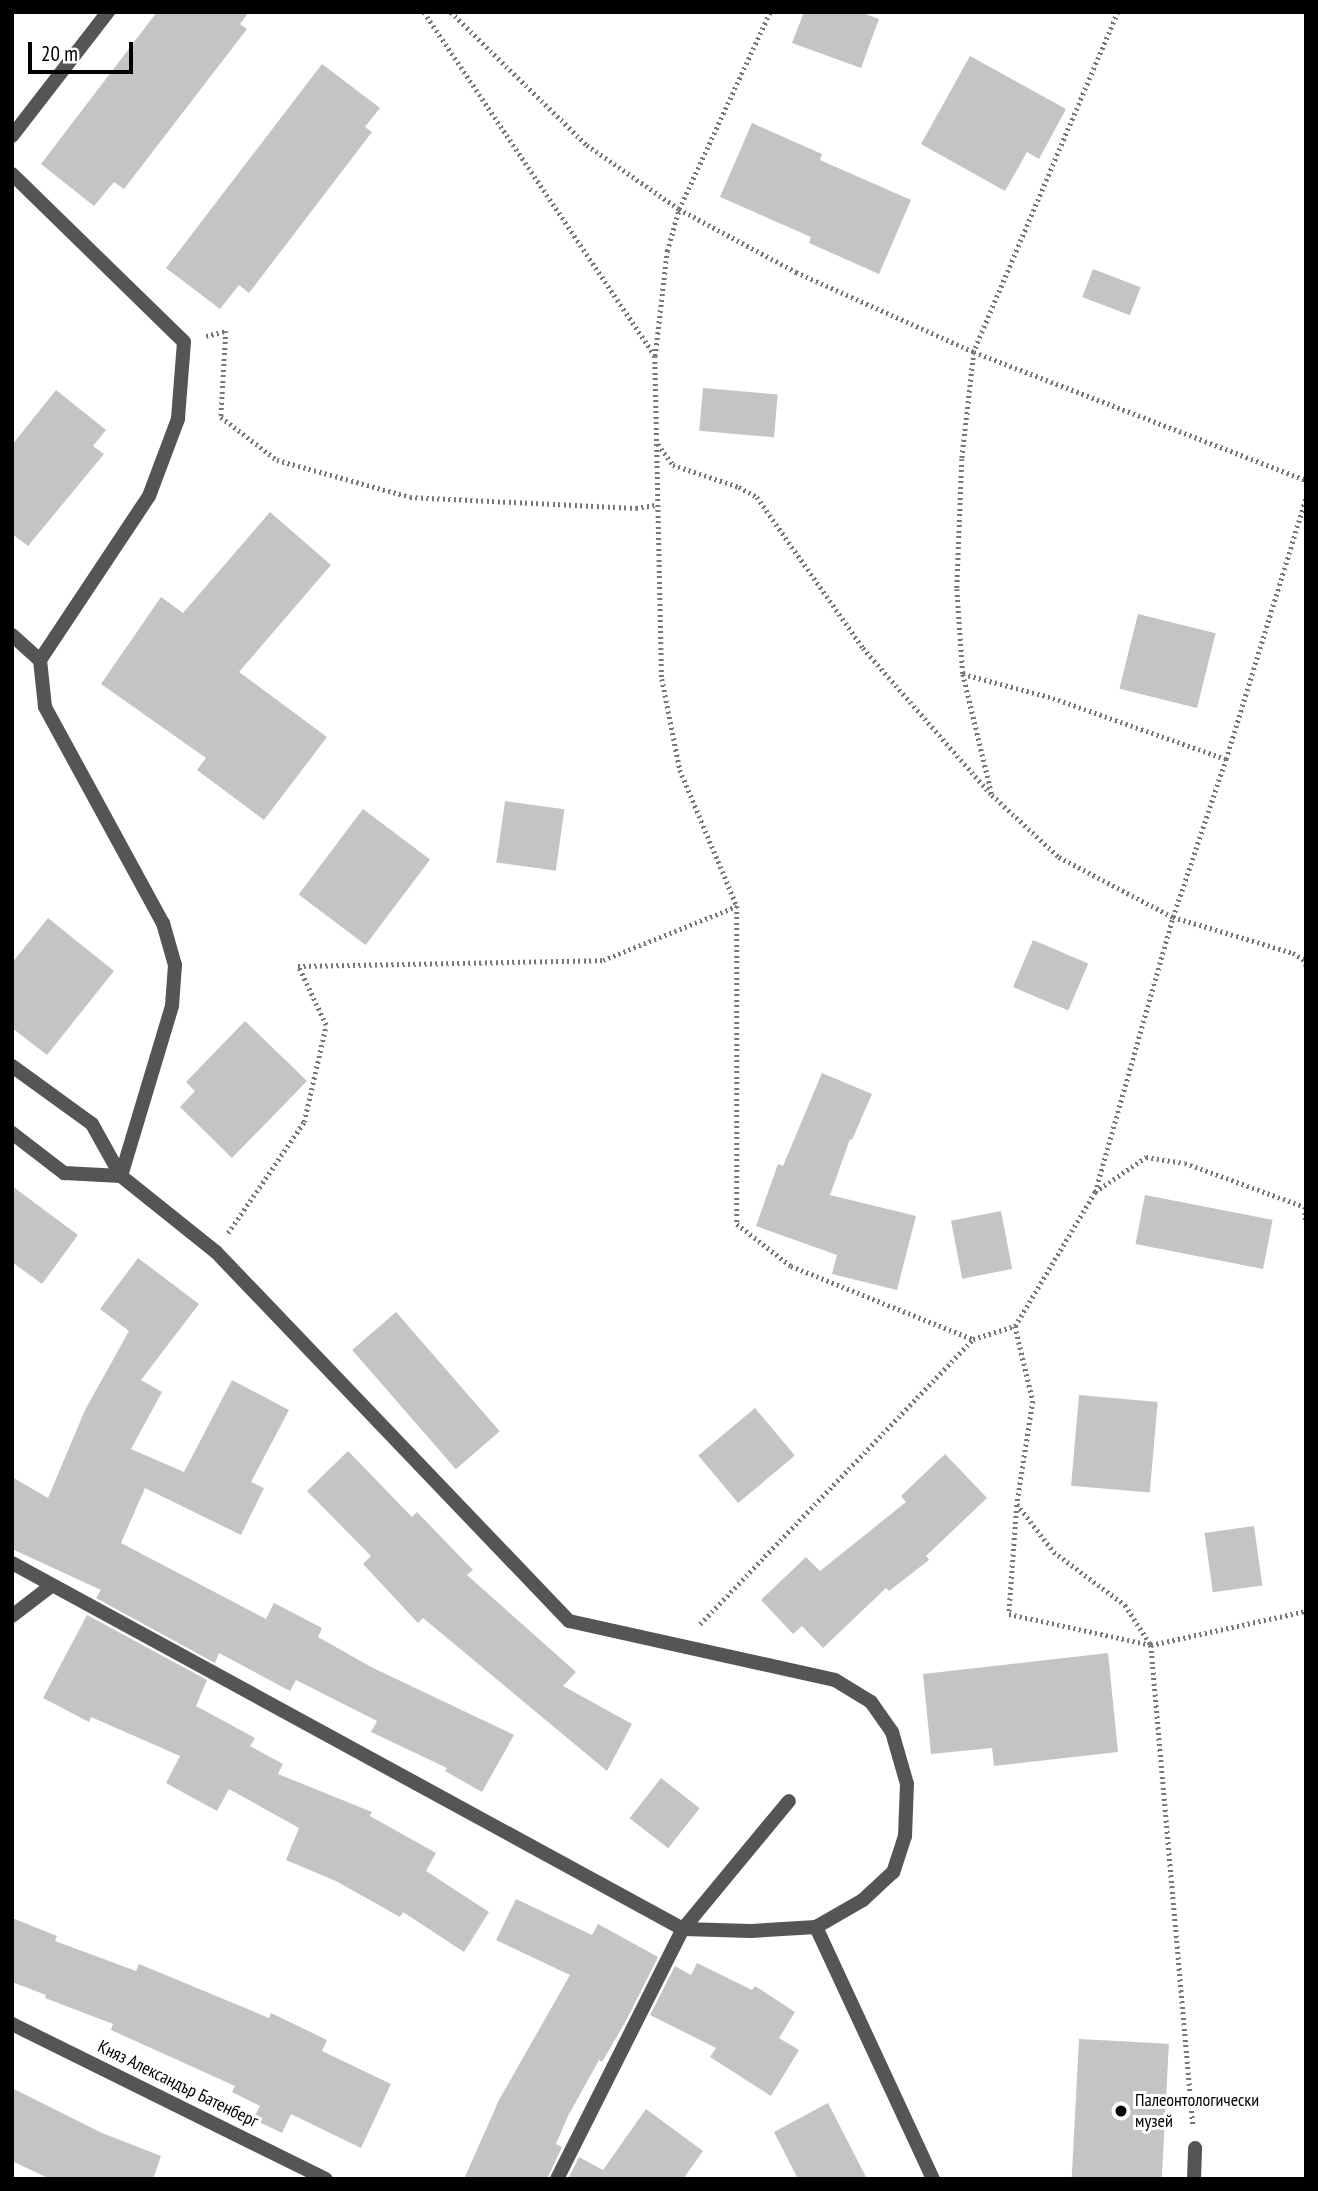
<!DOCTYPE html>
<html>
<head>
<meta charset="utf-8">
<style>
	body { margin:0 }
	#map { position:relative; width:1318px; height:2191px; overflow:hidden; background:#fff; font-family:"PT Sans Narrow",sans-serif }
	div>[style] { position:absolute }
	.building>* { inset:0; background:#c4c4c4; transform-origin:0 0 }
	.path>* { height:4.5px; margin-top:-2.25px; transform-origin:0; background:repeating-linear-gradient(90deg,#777 0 2px,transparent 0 5.5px) }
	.service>* { height:14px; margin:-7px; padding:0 7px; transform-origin:7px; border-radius:7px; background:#555 }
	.minor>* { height:14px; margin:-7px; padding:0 7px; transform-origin:7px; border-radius:7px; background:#555 }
	.dots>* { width:19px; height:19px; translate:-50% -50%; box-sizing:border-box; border:4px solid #fff; border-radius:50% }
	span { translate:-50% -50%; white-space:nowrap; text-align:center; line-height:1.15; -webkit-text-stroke:6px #fff; paint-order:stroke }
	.street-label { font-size:18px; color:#000 }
	.poi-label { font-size:18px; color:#000 }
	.left { translate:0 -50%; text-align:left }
	.frame { position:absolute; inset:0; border:14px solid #000; pointer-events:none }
	.scale { position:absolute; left:28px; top:42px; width:105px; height:32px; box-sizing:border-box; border:4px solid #000; border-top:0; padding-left:9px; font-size:21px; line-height:24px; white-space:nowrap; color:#000; -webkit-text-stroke:5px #fff; paint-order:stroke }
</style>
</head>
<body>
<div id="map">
	<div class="building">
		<div style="clip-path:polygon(157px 12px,249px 12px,240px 24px,247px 29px,124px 189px,114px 182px,94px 206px,41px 164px)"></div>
		<div style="clip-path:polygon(804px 12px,860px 12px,879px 19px,861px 68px,792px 43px)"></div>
		<div style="clip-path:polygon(970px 56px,1066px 109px,1039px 159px,1027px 152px,1005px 191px,921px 144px)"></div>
		<div style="clip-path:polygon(322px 64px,380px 108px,365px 127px,372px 132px,249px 293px,239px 285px,220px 309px,166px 268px)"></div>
		<div style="clip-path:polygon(752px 123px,822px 154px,820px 160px,911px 200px,879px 274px,809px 243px,811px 237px,720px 197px)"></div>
		<div style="left:1093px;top:269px;width:51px;height:30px;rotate:21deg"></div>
		<div style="left:703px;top:388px;width:75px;height:43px;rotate:5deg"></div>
		<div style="clip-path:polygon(56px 390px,106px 430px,93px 446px,104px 454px,28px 546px,12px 534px,12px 445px)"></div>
		<div style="clip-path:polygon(270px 512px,331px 565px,239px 672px,327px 737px,264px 820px,197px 770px,206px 758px,101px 684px,161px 597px,183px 613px)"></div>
		<div style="left:1138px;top:614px;width:80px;height:77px;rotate:14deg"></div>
		<div style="left:505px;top:801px;width:60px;height:62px;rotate:8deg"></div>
		<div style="left:363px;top:809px;width:84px;height:107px;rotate:37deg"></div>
		<div style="clip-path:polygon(48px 918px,114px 971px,47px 1055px,12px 1028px,12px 963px)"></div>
		<div style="left:1033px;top:940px;width:60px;height:51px;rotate:23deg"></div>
		<div style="clip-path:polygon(245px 1021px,307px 1081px,232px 1158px,180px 1107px,195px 1091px,186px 1082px)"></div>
		<div style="clip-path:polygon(822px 1073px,872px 1094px,852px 1140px,850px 1139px,830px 1195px,916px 1216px,897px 1290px,832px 1274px,837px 1255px,756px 1226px,778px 1164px,783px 1166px)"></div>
		<div style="clip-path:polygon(12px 1186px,78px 1235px,42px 1284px,12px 1262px)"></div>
		<div style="left:1145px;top:1195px;width:130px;height:50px;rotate:11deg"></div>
		<div style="left:1001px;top:1211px;width:59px;height:51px;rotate:79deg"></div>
		<div style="clip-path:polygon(138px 1258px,199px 1304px,141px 1380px,162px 1392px,131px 1449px,184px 1472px,232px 1380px,289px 1410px,251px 1482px,264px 1488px,241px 1535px,145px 1488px,121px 1543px,266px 1619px,274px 1603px,322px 1628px,318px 1637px,371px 1667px,514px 1735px,482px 1792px,445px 1771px,447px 1768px,371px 1732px,377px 1721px,296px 1680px,290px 1691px,219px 1653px,215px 1663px,96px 1598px,101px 1590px,12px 1549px,12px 1477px,48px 1498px,85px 1410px,129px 1331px,100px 1309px)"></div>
		<div style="left:396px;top:1312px;width:158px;height:58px;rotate:49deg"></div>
		<div style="left:1079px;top:1395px;width:79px;height:91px;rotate:5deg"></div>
		<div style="left:755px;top:1408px;width:62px;height:74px;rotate:50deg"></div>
		<div style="clip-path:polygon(348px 1451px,412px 1517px,417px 1512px,473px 1570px,467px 1575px,576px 1672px,563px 1686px,632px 1724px,607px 1771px,423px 1618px,418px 1623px,363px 1564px,371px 1556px,307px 1491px)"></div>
		<div style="clip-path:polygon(945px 1454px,987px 1498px,926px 1556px,929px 1560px,889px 1591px,886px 1588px,823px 1648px,802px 1626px,793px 1634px,761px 1600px,806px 1557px,820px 1571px,906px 1502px,901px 1496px)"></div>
		<div style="left:1254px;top:1526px;width:60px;height:50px;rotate:82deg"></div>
		<div style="clip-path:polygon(87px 1615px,207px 1680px,196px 1706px,255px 1738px,250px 1746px,283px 1764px,278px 1774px,372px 1812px,370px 1816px,436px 1853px,426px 1871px,489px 1912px,464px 1952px,403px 1912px,400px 1917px,336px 1881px,286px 1860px,299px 1828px,229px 1789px,217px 1811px,166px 1783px,180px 1756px,91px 1717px,89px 1722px,43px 1698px)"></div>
		<div style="clip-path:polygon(1108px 1653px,1118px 1752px,994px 1766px,992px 1748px,931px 1754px,923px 1674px)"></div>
		<div style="left:661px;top:1778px;width:49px;height:51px;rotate:38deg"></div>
		<div style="clip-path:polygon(516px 1899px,592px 1935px,598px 1924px,658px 1957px,627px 2019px,602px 2062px,599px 2060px,568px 2116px,556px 2144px,562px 2147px,547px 2179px,464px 2179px,499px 2100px,570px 1975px,496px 1940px)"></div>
		<div style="clip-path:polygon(12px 1918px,57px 1936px,55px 1941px,136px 1971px,139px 1964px,269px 2018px,271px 2013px,327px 2040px,322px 2051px,391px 2084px,361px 2148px,291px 2114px,282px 2133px,253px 2119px,260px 2106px,232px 2092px,235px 2086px,111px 2030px,113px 2024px,45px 1998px,46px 1995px,12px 1982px)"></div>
		<div style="clip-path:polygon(697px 1963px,752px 1990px,755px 1986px,795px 2012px,779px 2038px,799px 2050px,771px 2096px,710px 2057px,716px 2048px,650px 2015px,675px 1966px,691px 1975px)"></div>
		<div style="left:1079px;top:2039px;width:90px;height:140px;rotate:3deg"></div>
		<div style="clip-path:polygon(12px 2088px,102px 2133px,161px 2156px,153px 2179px,50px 2179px,12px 2161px)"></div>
		<div style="clip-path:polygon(828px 2103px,867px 2179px,798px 2179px,774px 2132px)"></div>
		<div style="clip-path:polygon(646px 2109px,703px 2151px,683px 2179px,568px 2179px,579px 2157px,603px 2170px)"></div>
	</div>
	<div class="path">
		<div style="left:424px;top:12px;width:414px;rotate:56.1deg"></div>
		<div style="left:655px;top:356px;width:323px;rotate:88.8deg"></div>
		<div style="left:662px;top:679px;width:93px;rotate:78.8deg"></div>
		<div style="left:680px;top:770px;width:147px;rotate:67.3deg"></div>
		<div style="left:737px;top:906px;width:318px;rotate:90deg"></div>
		<div style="left:737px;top:1224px;width:68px;rotate:37.9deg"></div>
		<div style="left:791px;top:1266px;width:196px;rotate:21.9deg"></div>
		<div style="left:973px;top:1339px;width:44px;rotate:-17.2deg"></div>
		<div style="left:1015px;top:1326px;width:77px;rotate:76.5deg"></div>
		<div style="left:1033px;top:1401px;width:104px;rotate:98.8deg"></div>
		<div style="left:1017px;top:1504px;width:61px;rotate:52.4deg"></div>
		<div style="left:1054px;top:1552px;width:89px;rotate:36.7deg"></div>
		<div style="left:1125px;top:1605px;width:48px;rotate:57deg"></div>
		<div style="left:1151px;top:1645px;width:159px;rotate:-12.4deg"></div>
		<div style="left:451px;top:12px;width:190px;rotate:44.4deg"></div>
		<div style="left:587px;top:145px;width:112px;rotate:34.8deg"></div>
		<div style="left:679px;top:209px;width:133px;rotate:28.3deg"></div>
		<div style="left:796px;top:272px;width:195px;rotate:24.2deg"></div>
		<div style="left:974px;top:352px;width:356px;rotate:21.1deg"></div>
		<div style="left:1118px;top:12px;width:369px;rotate:113deg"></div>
		<div style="left:974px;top:352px;width:108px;rotate:96.4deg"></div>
		<div style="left:962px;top:459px;width:130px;rotate:92.2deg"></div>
		<div style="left:957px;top:589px;width:85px;rotate:86deg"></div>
		<div style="left:963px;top:674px;width:124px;rotate:76.5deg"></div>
		<div style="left:992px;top:795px;width:91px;rotate:42.8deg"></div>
		<div style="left:1059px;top:857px;width:129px;rotate:27.8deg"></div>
		<div style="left:1173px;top:917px;width:125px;rotate:16.7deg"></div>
		<div style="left:1293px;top:953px;width:12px;rotate:31deg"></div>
		<div style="left:1303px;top:959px;width:7px;rotate:63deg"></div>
		<div style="left:206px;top:336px;width:21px;rotate:-14deg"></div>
		<div style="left:226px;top:331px;width:86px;rotate:93.3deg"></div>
		<div style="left:221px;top:417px;width:71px;rotate:37.5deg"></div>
		<div style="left:277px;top:460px;width:138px;rotate:15.5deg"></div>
		<div style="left:410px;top:497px;width:226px;rotate:2.8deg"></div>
		<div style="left:636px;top:508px;width:20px;rotate:-9deg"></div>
		<div style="left:655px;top:356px;width:106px;rotate:-83.5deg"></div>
		<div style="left:667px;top:251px;width:44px;rotate:-74.1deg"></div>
		<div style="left:679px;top:209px;width:217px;rotate:-65.2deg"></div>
		<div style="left:658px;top:444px;width:26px;rotate:54deg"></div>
		<div style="left:673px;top:465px;width:70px;rotate:18.4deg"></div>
		<div style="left:739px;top:487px;width:21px;rotate:29deg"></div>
		<div style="left:757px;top:497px;width:184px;rotate:54.9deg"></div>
		<div style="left:863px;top:648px;width:194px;rotate:48.8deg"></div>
		<div style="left:963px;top:674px;width:93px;rotate:14.9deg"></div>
		<div style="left:1053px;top:698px;width:183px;rotate:19.4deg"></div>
		<div style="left:1095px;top:1192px;width:286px;rotate:-74.2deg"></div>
		<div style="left:1173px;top:917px;width:167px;rotate:-71.5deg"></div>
		<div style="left:1226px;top:759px;width:273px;rotate:-73deg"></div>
		<div style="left:228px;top:1233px;width:135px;rotate:-55.6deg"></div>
		<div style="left:304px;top:1122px;width:99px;rotate:-77.2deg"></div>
		<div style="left:326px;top:1025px;width:65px;rotate:-115.4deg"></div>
		<div style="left:298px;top:966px;width:305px;rotate:-1.1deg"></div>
		<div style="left:603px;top:960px;width:144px;rotate:-21.9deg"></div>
		<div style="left:1015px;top:1326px;width:156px;rotate:-59.2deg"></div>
		<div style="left:1095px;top:1192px;width:62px;rotate:-34.5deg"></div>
		<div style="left:1146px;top:1157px;width:39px;rotate:9deg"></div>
		<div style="left:1185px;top:1163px;width:128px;rotate:20.1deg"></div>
		<div style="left:1305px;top:1207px;width:17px;rotate:87deg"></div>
		<div style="left:1017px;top:1505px;width:109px;rotate:94.2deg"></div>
		<div style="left:1009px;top:1614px;width:145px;rotate:12.3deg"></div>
		<div style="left:1151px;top:1645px;width:482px;rotate:85deg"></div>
		<div style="left:700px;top:1624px;width:395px;rotate:-46.2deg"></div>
	</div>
	<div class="service">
		<div style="left:12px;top:635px;width:38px;rotate:42deg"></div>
	</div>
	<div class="minor">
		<div style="left:12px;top:136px;width:157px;rotate:-52.3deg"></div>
		<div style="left:12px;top:174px;width:240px;rotate:44.3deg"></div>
		<div style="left:184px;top:342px;width:77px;rotate:94.5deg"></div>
		<div style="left:178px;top:419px;width:82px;rotate:110.6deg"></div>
		<div style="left:149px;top:496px;width:197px;rotate:123.6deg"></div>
		<div style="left:40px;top:660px;width:47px;rotate:83.9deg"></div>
		<div style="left:45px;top:707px;width:246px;rotate:61.4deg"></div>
		<div style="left:163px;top:923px;width:44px;rotate:74.1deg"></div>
		<div style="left:175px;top:965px;width:41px;rotate:94.2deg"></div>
		<div style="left:172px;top:1006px;width:177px;rotate:106.7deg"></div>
		<div style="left:12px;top:1066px;width:99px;rotate:35.9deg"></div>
		<div style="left:92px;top:1124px;width:60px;rotate:60.9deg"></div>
		<div style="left:121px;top:1176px;width:122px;rotate:38.7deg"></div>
		<div style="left:216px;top:1252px;width:511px;rotate:46.27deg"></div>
		<div style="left:569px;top:1621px;width:272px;rotate:12.5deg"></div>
		<div style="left:835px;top:1680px;width:42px;rotate:31.4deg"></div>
		<div style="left:871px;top:1702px;width:37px;rotate:55deg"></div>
		<div style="left:892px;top:1732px;width:54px;rotate:73.9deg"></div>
		<div style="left:907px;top:1784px;width:52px;rotate:92.2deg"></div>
		<div style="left:905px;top:1836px;width:38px;rotate:108deg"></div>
		<div style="left:893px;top:1872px;width:41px;rotate:137deg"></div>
		<div style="left:863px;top:1900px;width:54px;rotate:150.1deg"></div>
		<div style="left:816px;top:1927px;width:65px;rotate:176.5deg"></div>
		<div style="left:751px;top:1931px;width:68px;rotate:-178.3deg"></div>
		<div style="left:683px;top:1929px;width:764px;rotate:-151.39deg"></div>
		<div style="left:12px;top:1133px;width:66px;rotate:37.6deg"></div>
		<div style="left:64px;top:1173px;width:57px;rotate:3deg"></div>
		<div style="left:12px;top:1616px;width:49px;rotate:-37.6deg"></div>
		<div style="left:816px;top:1927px;width:278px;rotate:65.1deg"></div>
		<div style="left:12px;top:2024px;width:350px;rotate:26.3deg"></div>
		<div style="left:557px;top:2179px;width:280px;rotate:-63.3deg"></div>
		<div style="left:683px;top:1929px;width:166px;rotate:-50.4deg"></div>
		<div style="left:1194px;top:2179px;width:31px;rotate:-88deg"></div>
	</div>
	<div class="dots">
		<div style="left:1121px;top:2111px;background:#000"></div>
	</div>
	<div class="street-label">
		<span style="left:178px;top:2084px;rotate:26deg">Княз Александър Батенберг</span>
	</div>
	<div class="poi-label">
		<span class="left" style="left:1135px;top:2111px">Палеонтологически<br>музей</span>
	</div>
	<div class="frame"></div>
	<div class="scale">20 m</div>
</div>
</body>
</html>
